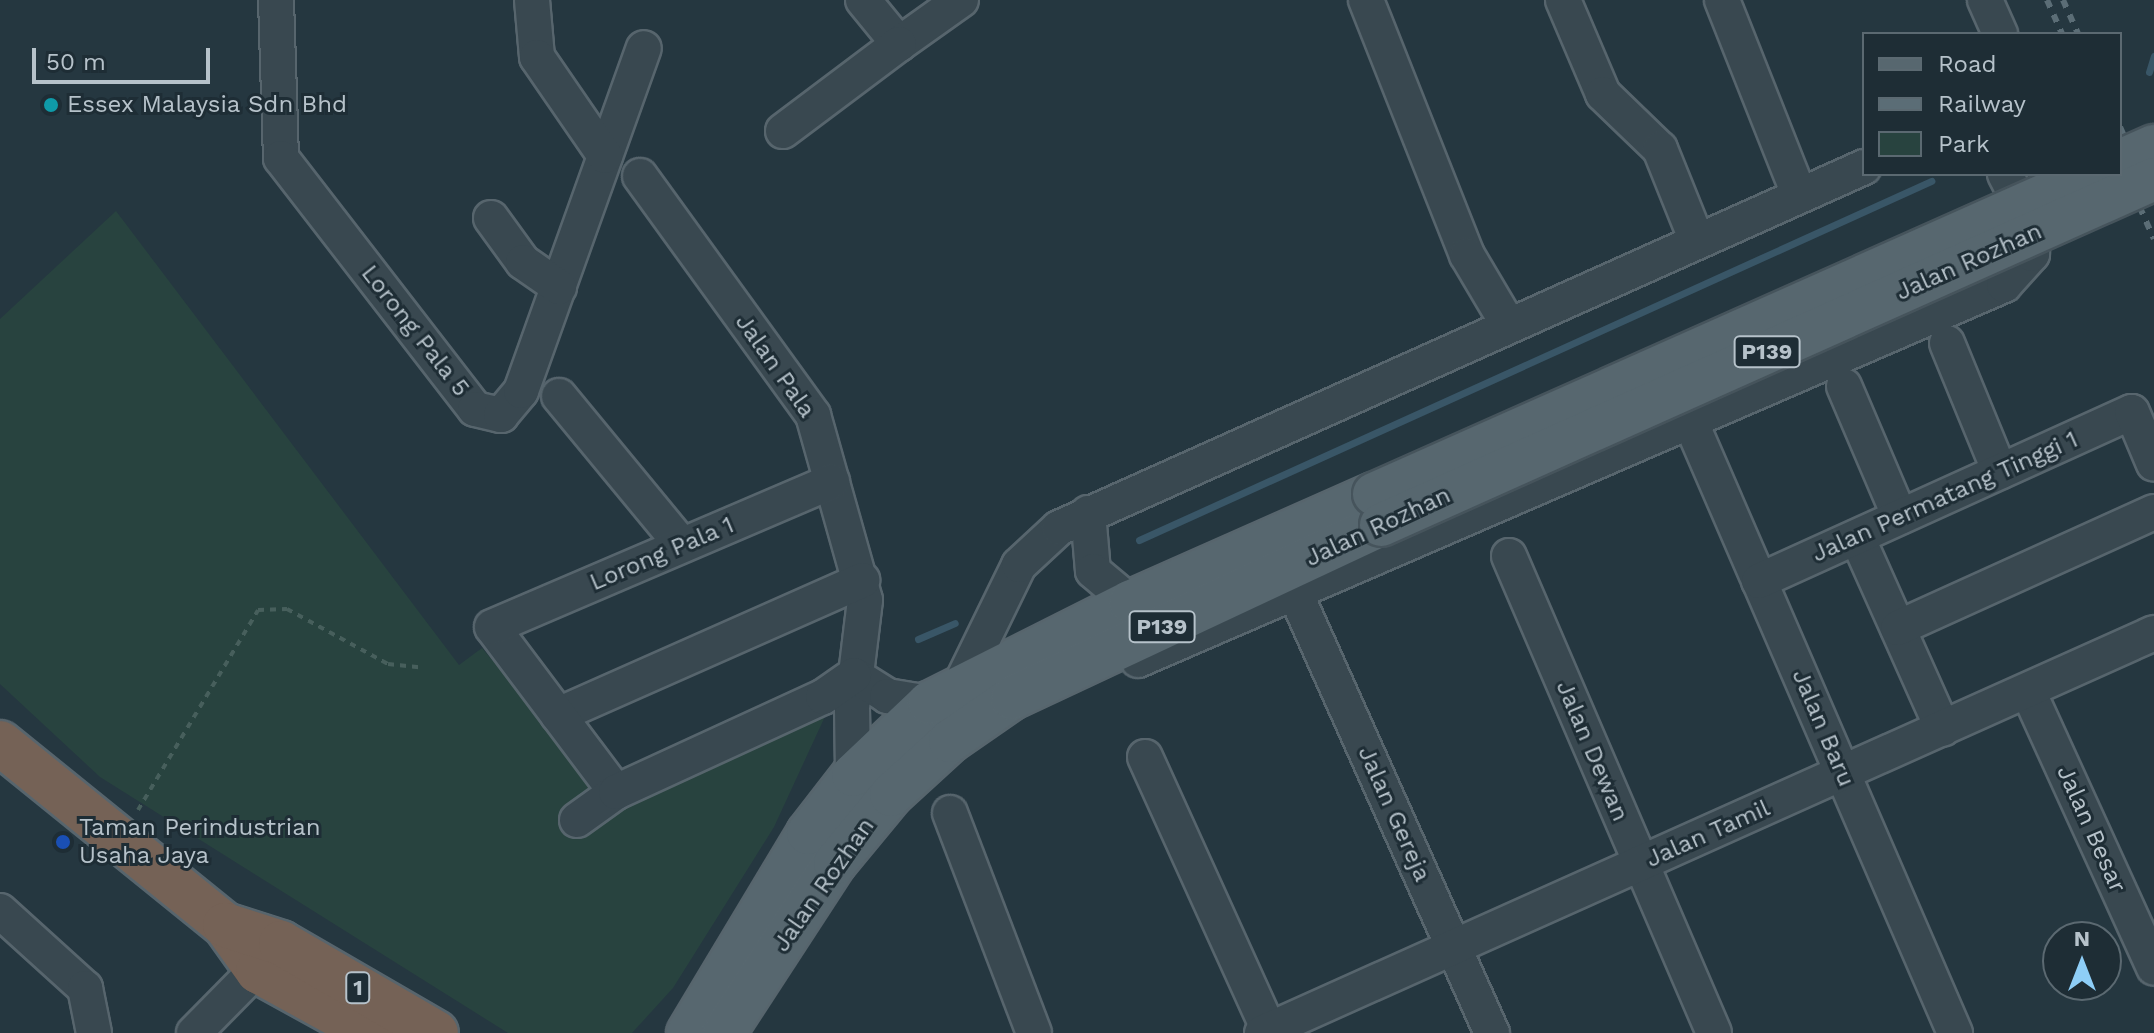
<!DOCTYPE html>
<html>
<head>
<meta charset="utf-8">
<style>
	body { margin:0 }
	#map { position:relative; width:2154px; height:1033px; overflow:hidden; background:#253740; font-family:"Work Sans",sans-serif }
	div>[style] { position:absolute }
	.green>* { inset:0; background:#28433f }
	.stream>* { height:7px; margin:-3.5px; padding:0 3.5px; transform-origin:3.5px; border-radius:3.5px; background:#395667 }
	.path>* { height:4px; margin-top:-2px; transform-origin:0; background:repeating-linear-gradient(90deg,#475f5c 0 6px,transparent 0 12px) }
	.roads { filter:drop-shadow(2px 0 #57656d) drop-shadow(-2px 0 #57656d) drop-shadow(0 2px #57656d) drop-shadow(0 -2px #57656d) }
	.minor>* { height:34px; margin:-17px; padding:0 17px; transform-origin:17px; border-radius:17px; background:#394850 }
	.major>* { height:42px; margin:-21px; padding:0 21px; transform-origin:21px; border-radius:21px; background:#57676f }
	.highway>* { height:44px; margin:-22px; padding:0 22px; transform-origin:22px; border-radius:22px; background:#756256 }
	.rail>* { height:6px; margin-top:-3px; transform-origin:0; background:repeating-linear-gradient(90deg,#5b6d76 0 8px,transparent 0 16px) }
	.bridges { filter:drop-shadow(2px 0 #46545c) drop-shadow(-2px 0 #46545c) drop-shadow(0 2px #46545c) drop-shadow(0 -2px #46545c) }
	.major-bridge>* { height:42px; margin:-21px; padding:0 21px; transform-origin:21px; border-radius:21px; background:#57676f }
	.dots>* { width:22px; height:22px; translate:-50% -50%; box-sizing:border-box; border:4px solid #1e2d35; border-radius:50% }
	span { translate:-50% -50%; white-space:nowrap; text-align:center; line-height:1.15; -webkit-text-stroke:6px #1e2d35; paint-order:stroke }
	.shield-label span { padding:2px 6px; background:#1e2d35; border:2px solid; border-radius:6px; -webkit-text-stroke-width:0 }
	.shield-label { font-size:22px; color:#b6c2ca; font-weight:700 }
	.poi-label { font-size:24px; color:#b6c2ca }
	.left { translate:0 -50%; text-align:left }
	.street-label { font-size:24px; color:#b6c2ca }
	.legend { position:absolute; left:1862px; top:32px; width:260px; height:144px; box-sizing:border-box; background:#1e2d35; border:2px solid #5b6971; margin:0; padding:10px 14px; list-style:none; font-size:24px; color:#b6c2ca }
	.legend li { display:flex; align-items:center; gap:16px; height:40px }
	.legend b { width:40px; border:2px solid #5b6971 }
	.north { position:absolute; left:2042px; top:921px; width:80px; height:80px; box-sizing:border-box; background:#1e2d35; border:2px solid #5b6971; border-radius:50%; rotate:0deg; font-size:22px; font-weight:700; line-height:32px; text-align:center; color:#b6c2ca }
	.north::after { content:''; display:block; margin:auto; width:28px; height:36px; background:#8ecef7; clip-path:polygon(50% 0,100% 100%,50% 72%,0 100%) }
	.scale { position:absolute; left:32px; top:48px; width:178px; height:36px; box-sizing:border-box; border:4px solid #b6c2ca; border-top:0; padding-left:10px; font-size:24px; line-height:28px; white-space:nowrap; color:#b6c2ca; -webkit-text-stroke:6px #1e2d35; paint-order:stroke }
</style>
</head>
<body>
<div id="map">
	<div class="green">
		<div style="clip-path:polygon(116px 211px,459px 665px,482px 648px,615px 806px,828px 710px,774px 827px,673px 988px,632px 1033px,508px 1033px,100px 777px,0 684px,0 319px)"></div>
	</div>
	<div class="stream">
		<div style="left:2149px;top:72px;width:17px;rotate:-73deg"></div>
		<div style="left:1139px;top:540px;width:870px;rotate:-24.38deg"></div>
		<div style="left:918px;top:639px;width:40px;rotate:-23.4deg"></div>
	</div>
	<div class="path">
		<div style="left:138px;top:810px;width:233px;rotate:-59deg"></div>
		<div style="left:258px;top:610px;width:29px;rotate:-2deg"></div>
		<div style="left:287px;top:609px;width:115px;rotate:28.6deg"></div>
		<div style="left:388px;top:664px;width:36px;rotate:6deg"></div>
	</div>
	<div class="roads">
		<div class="minor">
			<div style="left:276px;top:0;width:158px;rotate:88.2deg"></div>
			<div style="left:281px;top:158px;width:317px;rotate:52.3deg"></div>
			<div style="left:475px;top:409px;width:27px;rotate:13deg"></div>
			<div style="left:501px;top:415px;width:31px;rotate:-50deg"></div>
			<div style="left:521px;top:391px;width:364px;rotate:-70.3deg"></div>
			<div style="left:532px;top:0;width:57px;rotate:85deg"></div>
			<div style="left:537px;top:57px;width:120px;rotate:55.5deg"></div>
			<div style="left:863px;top:0;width:57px;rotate:50.7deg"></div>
			<div style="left:899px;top:44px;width:76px;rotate:-35.4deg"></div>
			<div style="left:1366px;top:0;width:274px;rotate:68.4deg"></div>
			<div style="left:1467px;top:255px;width:82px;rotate:59.4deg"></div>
			<div style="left:1563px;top:0;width:102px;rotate:66.9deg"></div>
			<div style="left:1603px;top:94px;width:79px;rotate:44deg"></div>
			<div style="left:1660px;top:149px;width:99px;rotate:68.1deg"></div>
			<div style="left:1722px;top:0;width:206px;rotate:68.4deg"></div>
			<div style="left:1985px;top:0;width:37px;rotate:66deg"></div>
			<div style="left:783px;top:131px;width:145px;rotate:-36.9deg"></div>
			<div style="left:640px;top:176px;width:295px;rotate:54.1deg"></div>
			<div style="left:813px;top:415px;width:192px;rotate:74.3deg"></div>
			<div style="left:865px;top:600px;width:109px;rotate:96.9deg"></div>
			<div style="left:852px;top:708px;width:67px;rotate:89.1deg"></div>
			<div style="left:491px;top:218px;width:54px;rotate:54deg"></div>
			<div style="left:523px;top:262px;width:44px;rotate:34.8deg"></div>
			<div style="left:1947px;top:343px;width:139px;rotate:67.7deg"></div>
			<div style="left:1844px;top:386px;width:142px;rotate:66.9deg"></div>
			<div style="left:559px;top:396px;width:193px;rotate:50.5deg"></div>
			<div style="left:1691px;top:423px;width:665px;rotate:66.6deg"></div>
			<div style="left:1088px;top:513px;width:58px;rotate:85.1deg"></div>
			<div style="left:1093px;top:571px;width:48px;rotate:40deg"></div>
			<div style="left:1857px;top:537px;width:210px;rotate:65.9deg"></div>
			<div style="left:1509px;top:556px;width:519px;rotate:66.74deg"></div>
			<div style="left:1759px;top:581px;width:409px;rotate:-24.4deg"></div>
			<div style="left:2132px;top:412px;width:56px;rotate:67.1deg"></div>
			<div style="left:1296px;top:595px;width:480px;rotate:65.9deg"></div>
			<div style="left:1898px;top:628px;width:281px;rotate:-24.4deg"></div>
			<div style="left:1138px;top:660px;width:944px;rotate:-23.41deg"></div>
			<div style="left:2004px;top:285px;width:42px;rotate:-47.9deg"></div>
			<div style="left:2032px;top:254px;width:25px;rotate:-88deg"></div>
			<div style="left:2033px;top:229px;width:62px;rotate:-117deg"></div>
			<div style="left:854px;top:675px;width:39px;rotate:32deg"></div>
			<div style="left:887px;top:696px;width:43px;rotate:9.5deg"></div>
			<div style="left:962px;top:682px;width:130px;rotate:-64deg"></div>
			<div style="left:1019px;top:565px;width:54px;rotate:-42.8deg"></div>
			<div style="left:1059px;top:528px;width:882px;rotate:-24.15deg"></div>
			<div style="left:2028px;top:691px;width:304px;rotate:65.5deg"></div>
			<div style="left:558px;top:715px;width:333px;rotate:-23.9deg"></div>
			<div style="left:1145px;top:757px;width:300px;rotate:65.6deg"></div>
			<div style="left:616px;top:792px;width:206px;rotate:-126.9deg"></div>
			<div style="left:492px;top:627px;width:370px;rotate:-23.2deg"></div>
			<div style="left:950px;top:813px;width:235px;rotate:69.1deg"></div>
			<div style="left:577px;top:820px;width:48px;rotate:-35.7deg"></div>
			<div style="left:616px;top:792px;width:228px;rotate:-24.7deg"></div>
			<div style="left:823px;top:697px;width:38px;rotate:-35deg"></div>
			<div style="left:0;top:911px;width:115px;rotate:42.2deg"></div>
			<div style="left:85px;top:988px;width:46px;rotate:78.7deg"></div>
			<div style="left:194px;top:1033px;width:112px;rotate:-45.4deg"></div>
			<div style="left:1262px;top:1033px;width:978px;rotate:-24.15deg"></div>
		</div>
		<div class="major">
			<div style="left:688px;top:1033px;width:233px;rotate:-59deg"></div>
			<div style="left:808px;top:833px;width:73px;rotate:-52.2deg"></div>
			<div style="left:853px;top:775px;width:105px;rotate:-43.5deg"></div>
			<div style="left:929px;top:703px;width:225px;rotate:-26.7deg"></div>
			<div style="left:1130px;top:602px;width:267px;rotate:-23.9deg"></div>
			<div style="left:724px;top:1033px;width:203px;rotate:-56.9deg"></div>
			<div style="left:835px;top:863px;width:88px;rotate:-50.5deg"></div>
			<div style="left:891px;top:795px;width:80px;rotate:-42.5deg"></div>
			<div style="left:950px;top:741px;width:75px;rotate:-34.7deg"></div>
			<div style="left:1012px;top:698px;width:408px;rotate:-25.1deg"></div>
		</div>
		<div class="highway">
			<div style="left:0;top:743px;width:289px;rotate:39deg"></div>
			<div style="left:225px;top:925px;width:57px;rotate:54.3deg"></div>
			<div style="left:258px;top:971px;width:129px;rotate:28.8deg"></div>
			<div style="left:225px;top:925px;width:59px;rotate:17.8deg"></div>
			<div style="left:281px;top:943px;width:179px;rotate:30.1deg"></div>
		</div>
	</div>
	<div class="rail">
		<div style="left:2047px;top:0;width:37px;rotate:66deg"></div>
		<div style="left:2063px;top:0;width:37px;rotate:66deg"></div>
		<div style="left:2120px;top:127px;width:83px;rotate:65.9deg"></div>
		<div style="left:2120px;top:163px;width:83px;rotate:65.9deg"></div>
	</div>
	<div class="bridges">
		<div class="major-bridge">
			<div style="left:2120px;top:161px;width:37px;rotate:-24deg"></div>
			<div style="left:1374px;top:494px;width:786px;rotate:-24.02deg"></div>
			<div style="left:1381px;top:525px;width:847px;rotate:-24.11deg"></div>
		</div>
	</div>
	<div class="dots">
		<div style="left:51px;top:105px;background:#0f9aa8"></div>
		<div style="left:63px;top:842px;background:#1a4fb4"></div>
	</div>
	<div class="shield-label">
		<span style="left:1767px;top:352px">P139</span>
		<span style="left:1162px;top:627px">P139</span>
		<span style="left:358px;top:988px">1</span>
	</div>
	<div class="poi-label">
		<span class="left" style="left:67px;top:105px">Essex Malaysia Sdn Bhd</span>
		<span class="left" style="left:79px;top:842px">Taman Perindustrian<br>Usaha Jaya</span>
	</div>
	<div class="street-label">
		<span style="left:1969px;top:262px;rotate:-24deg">Jalan Rozhan</span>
		<span style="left:415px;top:331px;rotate:52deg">Lorong Pala 5</span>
		<span style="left:775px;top:366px;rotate:55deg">Jalan Pala</span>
		<span style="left:1945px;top:497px;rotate:-24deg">Jalan Permatang Tinggi 1</span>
		<span style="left:1378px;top:527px;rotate:-25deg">Jalan Rozhan</span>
		<span style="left:662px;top:554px;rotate:-23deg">Lorong Pala 1</span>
		<span style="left:1823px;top:728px;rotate:67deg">Jalan Baru</span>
		<span style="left:1592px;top:751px;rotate:67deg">Jalan Dewan</span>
		<span style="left:1394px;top:814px;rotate:66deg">Jalan Gereja</span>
		<span style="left:2091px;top:829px;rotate:66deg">Jalan Besar</span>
		<span style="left:1708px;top:834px;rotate:-24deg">Jalan Tamil</span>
		<span style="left:824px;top:885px;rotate:-55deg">Jalan Rozhan</span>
	</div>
	<ul class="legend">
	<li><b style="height:10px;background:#57676f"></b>Road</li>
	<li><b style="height:10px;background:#5b6d76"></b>Railway</li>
	<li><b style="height:22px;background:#28433f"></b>Park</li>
	</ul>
	<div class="north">N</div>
	<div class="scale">50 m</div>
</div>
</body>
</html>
